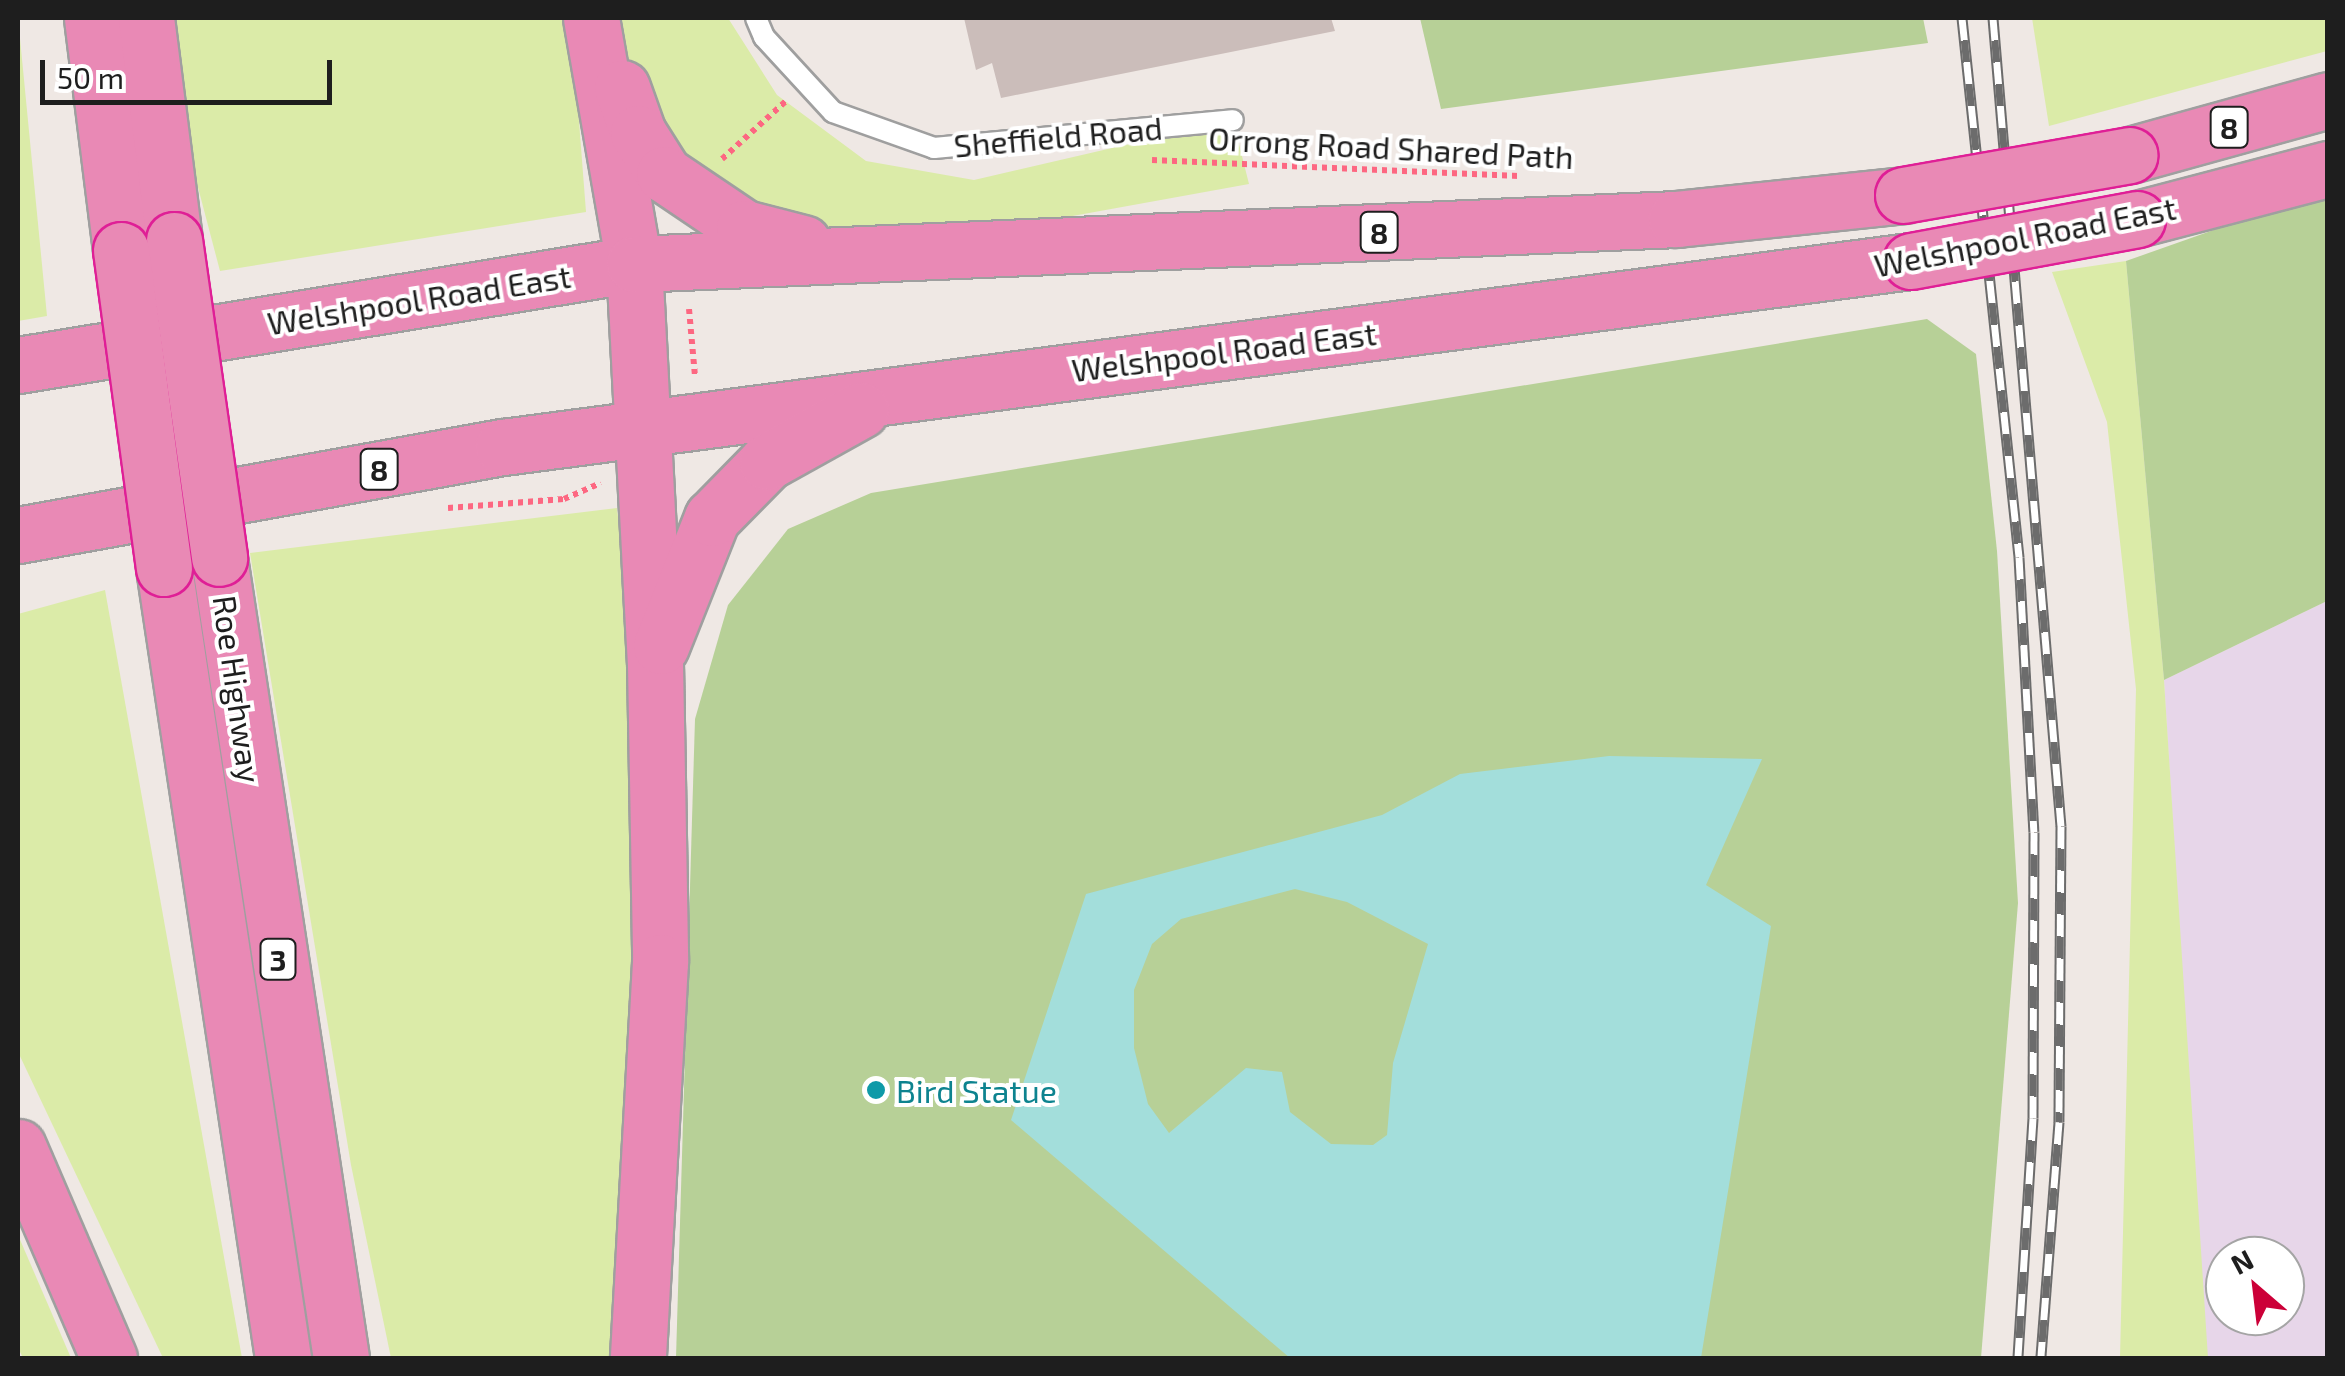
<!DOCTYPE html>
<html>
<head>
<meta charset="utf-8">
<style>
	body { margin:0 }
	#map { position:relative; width:2345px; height:1376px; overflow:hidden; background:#efe8e4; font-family:"Exo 2",sans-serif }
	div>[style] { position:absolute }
	.industrial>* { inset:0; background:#e7d6e9 }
	.grass>* { inset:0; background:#dbeba8 }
	.forest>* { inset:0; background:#b7d097 }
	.water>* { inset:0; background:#a3dedb }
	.building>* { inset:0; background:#cbbdba }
	.path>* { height:6px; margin-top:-3px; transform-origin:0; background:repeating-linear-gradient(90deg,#fd6781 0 5px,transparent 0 10px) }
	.roads { filter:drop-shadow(2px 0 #9f9f9f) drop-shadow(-2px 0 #9f9f9f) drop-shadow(0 2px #9f9f9f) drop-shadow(0 -2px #9f9f9f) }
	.lane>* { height:20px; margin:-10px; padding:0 10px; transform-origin:10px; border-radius:10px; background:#fff }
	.highway>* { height:55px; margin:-27.5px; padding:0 27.5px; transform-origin:27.5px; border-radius:27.5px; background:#e989b5 }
	.rail>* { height:11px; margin-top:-5.5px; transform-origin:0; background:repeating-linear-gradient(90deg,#fff 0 22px,#6c6c6c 0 44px); box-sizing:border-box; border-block:2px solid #6c6c6c }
	.bridges { filter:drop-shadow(2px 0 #df1f96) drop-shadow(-2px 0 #df1f96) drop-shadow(0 2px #df1f96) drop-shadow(0 -2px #df1f96) }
	.highway-bridge>* { height:55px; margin:-27.5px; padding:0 27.5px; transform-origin:27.5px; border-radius:27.5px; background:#e989b5 }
	.dots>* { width:28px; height:28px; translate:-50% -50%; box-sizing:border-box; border:5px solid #fff; border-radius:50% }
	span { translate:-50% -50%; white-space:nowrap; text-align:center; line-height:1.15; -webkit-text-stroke:8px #fff; paint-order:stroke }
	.shield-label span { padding:2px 8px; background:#fff; border:2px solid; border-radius:8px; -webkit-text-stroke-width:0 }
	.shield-label { font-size:30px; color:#1e1e1e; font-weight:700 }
	.street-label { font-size:32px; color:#1e1e1e }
	.culture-label { font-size:32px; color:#0d838f }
	.left { translate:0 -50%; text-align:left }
	.frame { position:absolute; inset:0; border:20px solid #1e1e1e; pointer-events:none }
	.north { position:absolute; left:2205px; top:1236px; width:100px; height:100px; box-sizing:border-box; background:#fff; border:2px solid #a5a5a5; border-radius:50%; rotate:332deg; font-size:28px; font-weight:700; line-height:40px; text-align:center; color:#1e1e1e }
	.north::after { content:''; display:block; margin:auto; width:35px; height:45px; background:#cc0038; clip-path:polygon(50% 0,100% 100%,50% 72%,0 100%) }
	.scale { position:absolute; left:40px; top:60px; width:292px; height:45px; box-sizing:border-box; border:5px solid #1e1e1e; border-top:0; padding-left:12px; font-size:30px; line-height:35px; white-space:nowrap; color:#1e1e1e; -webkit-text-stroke:8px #fff; paint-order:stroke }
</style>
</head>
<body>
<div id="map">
	<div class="industrial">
		<div style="clip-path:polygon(evenodd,2327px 601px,2327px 1358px,2206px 1358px,2164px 680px,2327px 601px,2225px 1256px,2285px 1256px,2285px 1316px,2225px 1316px,2225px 1256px)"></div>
	</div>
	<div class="grass">
		<div style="clip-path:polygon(18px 18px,47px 316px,18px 321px)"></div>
		<div style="clip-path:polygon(172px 18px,571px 18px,586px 212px,220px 271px,185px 138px)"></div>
		<div style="clip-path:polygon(603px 18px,728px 18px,777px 95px,866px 161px,974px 180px,1233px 120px,1249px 184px,853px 256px,696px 199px)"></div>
		<div style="clip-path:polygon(2032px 18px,2327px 18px,2327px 51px,2049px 126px)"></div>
		<div style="clip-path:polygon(2126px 261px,2164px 680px,2208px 1358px,2120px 1358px,2136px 689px,2107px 422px,2052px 272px)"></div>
		<div style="clip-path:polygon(617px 508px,640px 706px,636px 927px,611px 1358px,391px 1358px,351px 1165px,250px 553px)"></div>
		<div style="clip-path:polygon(105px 590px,242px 1358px,163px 1358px,18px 1052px,18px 614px)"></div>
		<div style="clip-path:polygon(18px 1235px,71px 1358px,23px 1358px,18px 1348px)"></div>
	</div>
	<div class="forest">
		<div style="clip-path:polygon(1420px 18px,1923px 18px,1928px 43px,1441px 109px)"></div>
		<div style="clip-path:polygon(2327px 190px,2327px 601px,2164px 680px,2126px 261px)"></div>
		<div style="clip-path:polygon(1927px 319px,1976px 354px,1997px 551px,2018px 903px,1981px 1358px,676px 1358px,695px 719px,728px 605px,788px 529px,871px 493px)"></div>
	</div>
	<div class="water">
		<div style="clip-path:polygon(evenodd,1609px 756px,1762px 759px,1706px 885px,1771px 926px,1701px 1358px,1290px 1358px,1011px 1120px,1086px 894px,1382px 815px,1460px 774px,1609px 756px,1295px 889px,1347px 902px,1428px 944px,1393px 1063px,1387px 1135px,1373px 1145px,1331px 1144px,1290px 1112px,1282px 1072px,1246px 1068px,1169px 1133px,1148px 1104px,1134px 1048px,1134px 990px,1152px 944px,1181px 919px,1295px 889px)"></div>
	</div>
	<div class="building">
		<div style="clip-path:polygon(964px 18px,1331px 18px,1335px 31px,1001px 98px,992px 63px,976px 70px)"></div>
	</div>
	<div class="path">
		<div style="left:722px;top:159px;width:86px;rotate:-42.2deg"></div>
		<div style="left:1152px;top:160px;width:367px;rotate:2.5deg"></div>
		<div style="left:689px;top:309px;width:67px;rotate:84.9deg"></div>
		<div style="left:448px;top:508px;width:116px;rotate:-4.4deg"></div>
		<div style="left:564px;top:499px;width:40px;rotate:-23.4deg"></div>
	</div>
	<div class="roads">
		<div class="lane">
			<div style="left:756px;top:18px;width:21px;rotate:67deg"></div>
			<div style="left:764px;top:37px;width:102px;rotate:47.4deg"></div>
			<div style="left:833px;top:112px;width:107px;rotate:19.6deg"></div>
			<div style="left:934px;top:148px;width:300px;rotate:-5.3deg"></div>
		</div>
		<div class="highway">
			<div style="left:92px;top:18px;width:234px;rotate:82.9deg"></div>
			<div style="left:146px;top:18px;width:224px;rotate:82.8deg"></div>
			<div style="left:591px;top:18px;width:250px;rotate:80.1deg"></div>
			<div style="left:634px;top:264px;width:400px;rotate:87deg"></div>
			<div style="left:655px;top:663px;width:299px;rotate:89deg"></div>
			<div style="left:660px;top:962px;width:397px;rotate:93.2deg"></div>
			<div style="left:622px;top:88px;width:48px;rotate:70.4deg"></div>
			<div style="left:638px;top:133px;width:49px;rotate:57.6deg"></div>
			<div style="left:664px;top:174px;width:97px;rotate:34deg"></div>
			<div style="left:744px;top:228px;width:61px;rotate:14.3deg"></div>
			<div style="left:2130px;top:155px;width:205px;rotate:-15.5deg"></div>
			<div style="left:2137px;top:219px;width:197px;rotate:-14.7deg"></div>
			<div style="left:18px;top:365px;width:624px;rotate:-9.31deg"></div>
			<div style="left:634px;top:264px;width:1043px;rotate:-2.47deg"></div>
			<div style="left:1676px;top:219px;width:228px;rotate:-6deg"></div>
			<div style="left:18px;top:535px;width:493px;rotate:-10.3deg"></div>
			<div style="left:503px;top:447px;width:1420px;rotate:-7.53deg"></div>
			<div style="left:219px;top:558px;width:809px;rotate:81.33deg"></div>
			<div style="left:164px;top:568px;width:799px;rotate:81.43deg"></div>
			<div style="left:661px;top:646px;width:138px;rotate:-68.3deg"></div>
			<div style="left:712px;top:518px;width:78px;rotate:-45.5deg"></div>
			<div style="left:767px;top:462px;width:107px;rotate:-29deg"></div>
			<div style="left:18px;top:1147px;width:230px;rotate:66.7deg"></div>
		</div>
	</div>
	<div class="rail">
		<div style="left:1962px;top:18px;width:542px;rotate:83.96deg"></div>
		<div style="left:2019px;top:557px;width:275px;rotate:86.9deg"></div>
		<div style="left:2034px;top:832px;width:286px;rotate:90.2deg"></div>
		<div style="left:2033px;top:1118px;width:240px;rotate:93.6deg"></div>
		<div style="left:1993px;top:18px;width:811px;rotate:85.19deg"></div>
		<div style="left:2061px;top:826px;width:296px;rotate:90.4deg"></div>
		<div style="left:2059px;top:1122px;width:237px;rotate:94.4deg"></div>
	</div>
	<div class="bridges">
		<div class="highway-bridge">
			<div style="left:1903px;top:195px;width:230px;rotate:-10deg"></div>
			<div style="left:174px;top:240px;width:321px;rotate:81.9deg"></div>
			<div style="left:121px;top:250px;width:321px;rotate:82.3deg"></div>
			<div style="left:1911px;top:261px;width:230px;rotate:-10.5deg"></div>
		</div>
	</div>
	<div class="dots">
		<div style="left:876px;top:1090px;background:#0f9aa8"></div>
	</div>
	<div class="shield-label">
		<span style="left:2229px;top:127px">8</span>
		<span style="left:1379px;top:232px">8</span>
		<span style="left:379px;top:469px">8</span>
		<span style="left:278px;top:959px">3</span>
	</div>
	<div class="street-label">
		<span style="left:1058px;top:136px;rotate:-5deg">Sheffield Road</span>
		<span style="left:1391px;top:147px;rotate:3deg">Orrong Road Shared Path</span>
		<span style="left:2025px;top:236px;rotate:-11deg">Welshpool Road East</span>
		<span style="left:419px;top:299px;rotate:-9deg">Welshpool Road East</span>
		<span style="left:1224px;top:351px;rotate:-7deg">Welshpool Road East</span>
		<span style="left:238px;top:689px;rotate:82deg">Roe Highway</span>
	</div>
	<div class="culture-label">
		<span class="left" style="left:896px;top:1090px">Bird Statue</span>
	</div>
	<div class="frame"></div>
	<div class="north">N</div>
	<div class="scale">50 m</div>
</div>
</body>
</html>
